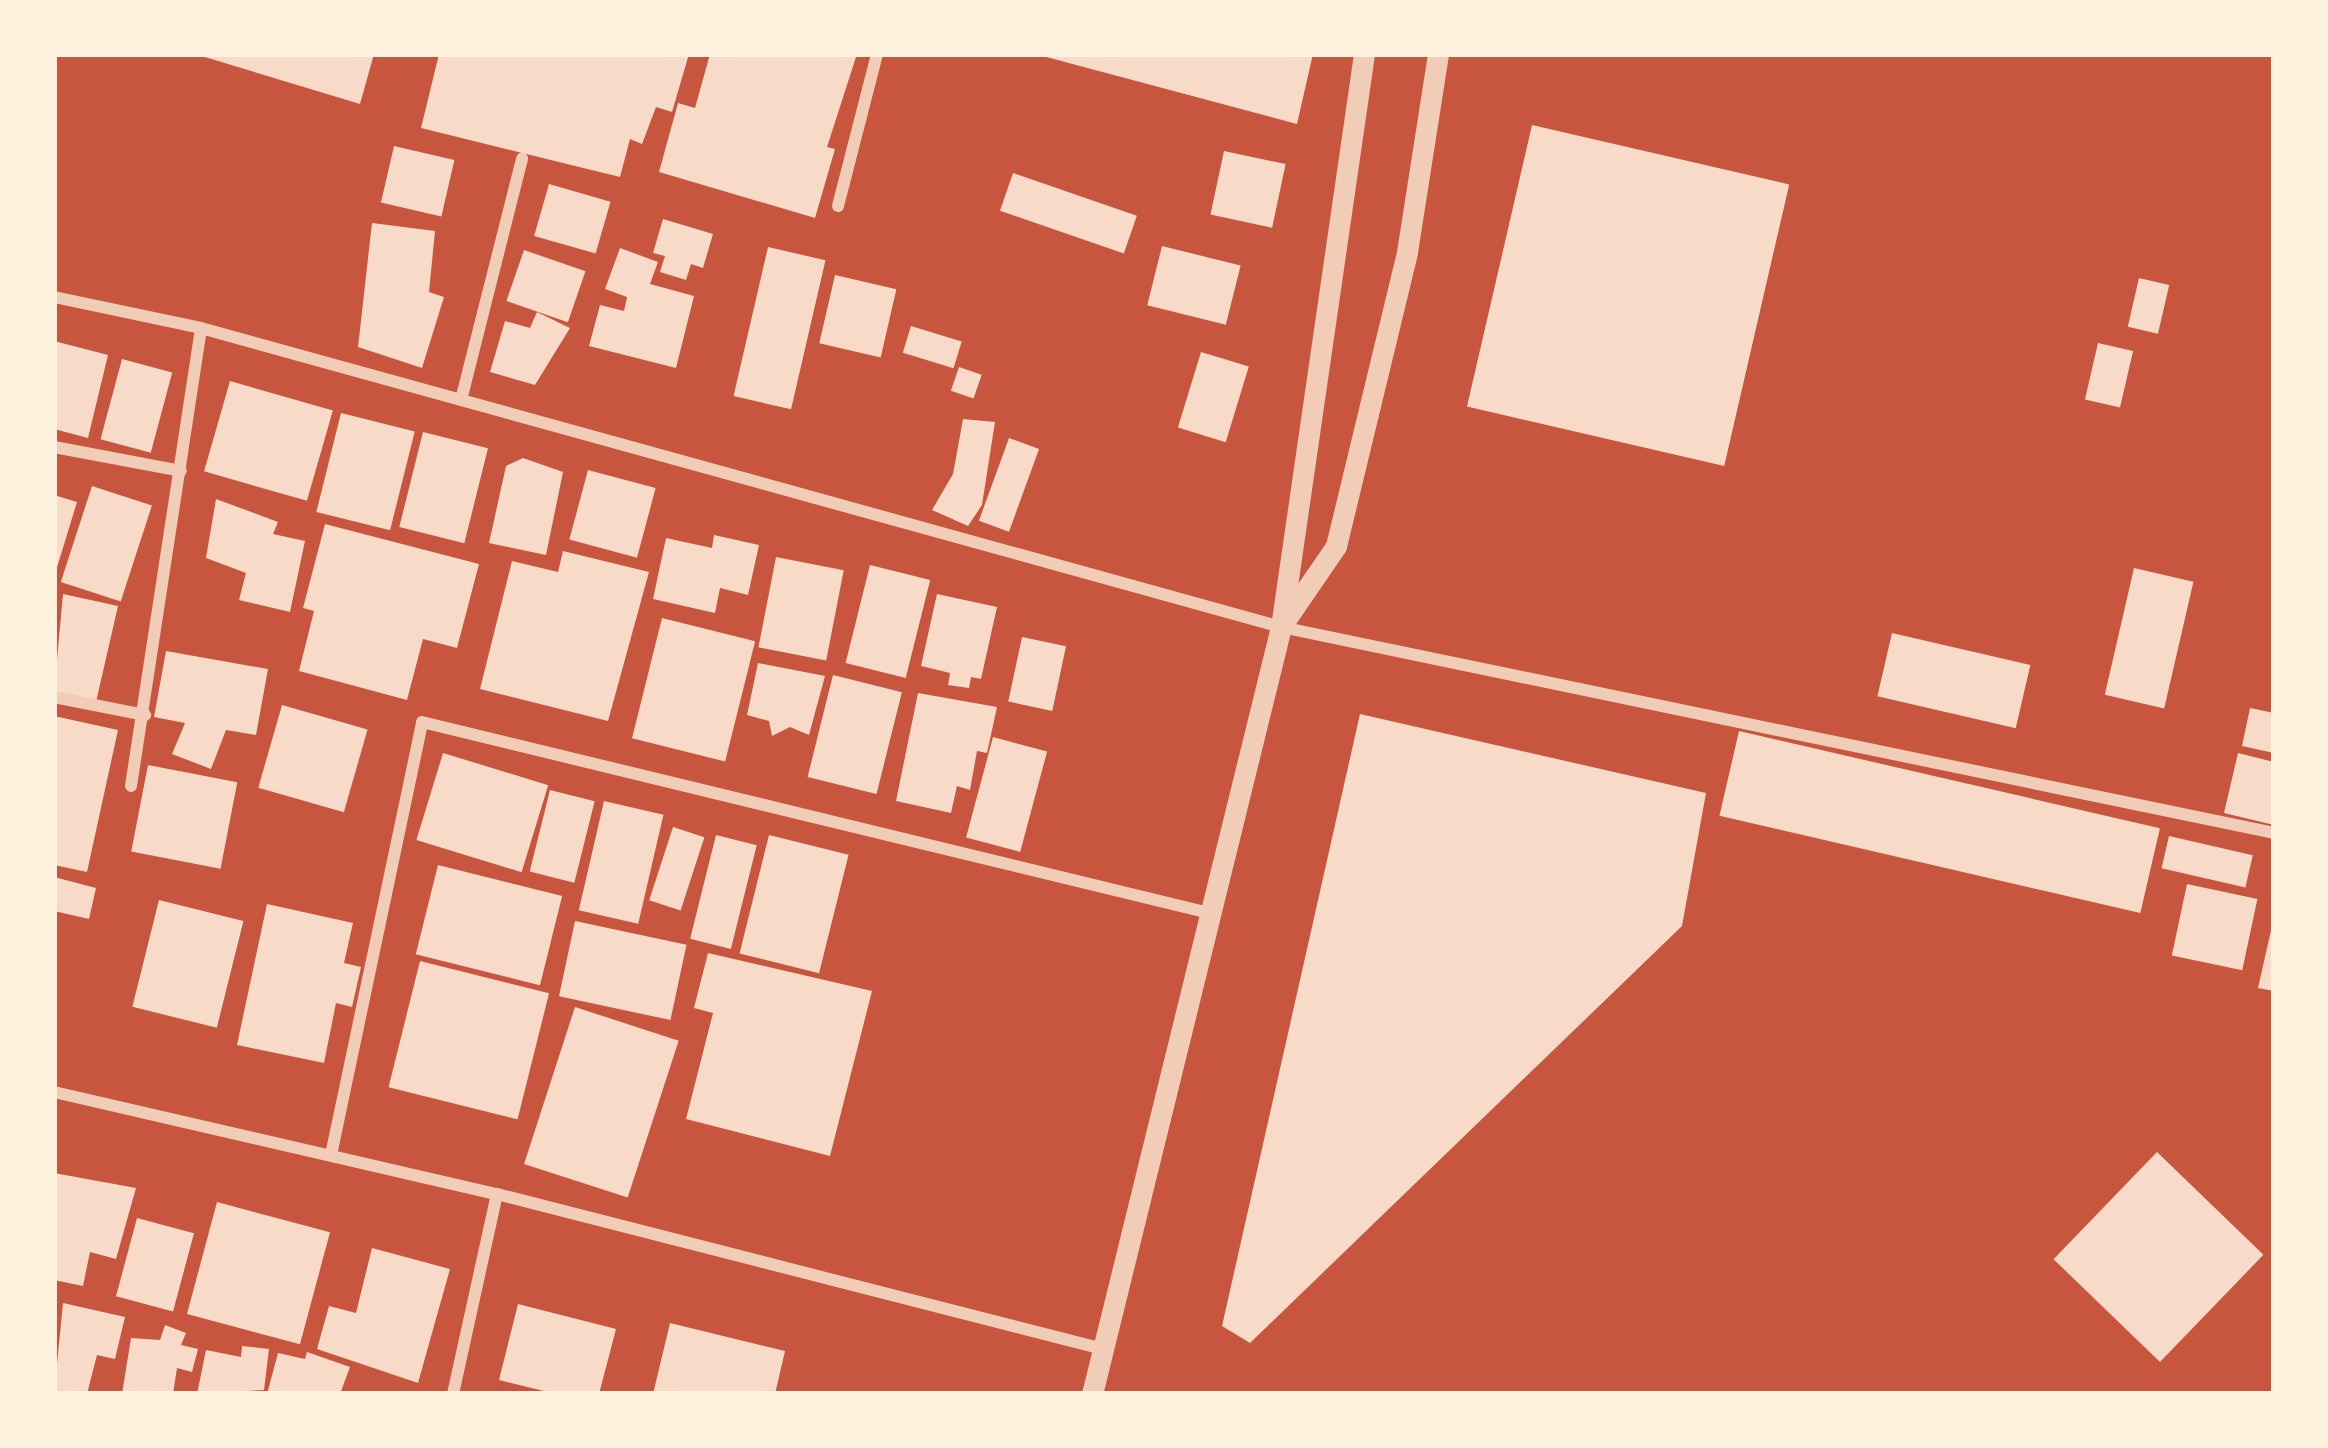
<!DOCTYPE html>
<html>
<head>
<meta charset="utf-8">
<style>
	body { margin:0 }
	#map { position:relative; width:2328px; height:1448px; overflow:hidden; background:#c8553d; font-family:"Roboto Condensed",sans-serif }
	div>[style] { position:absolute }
	.building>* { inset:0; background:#f7dbc8; transform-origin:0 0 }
	.minor>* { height:12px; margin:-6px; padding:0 6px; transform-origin:6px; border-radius:6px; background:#f1ccb7 }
	.tertiary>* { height:21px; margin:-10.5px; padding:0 10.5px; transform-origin:10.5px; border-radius:10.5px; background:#f1ccb7 }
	span { translate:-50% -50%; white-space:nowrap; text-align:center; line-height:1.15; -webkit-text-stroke:9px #fff3e0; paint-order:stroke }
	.frame { position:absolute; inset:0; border:57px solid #fff3e0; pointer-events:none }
</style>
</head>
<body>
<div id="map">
	<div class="building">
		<div style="clip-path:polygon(195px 54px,374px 54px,360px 104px)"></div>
		<div style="clip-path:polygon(439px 54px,689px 54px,672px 112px,656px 107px,642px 144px,630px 139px,620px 177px,421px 128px)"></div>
		<div style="clip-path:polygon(710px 54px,857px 54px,827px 147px,835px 149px,815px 218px,659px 172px,678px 103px,695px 108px)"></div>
		<div style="clip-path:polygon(1035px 54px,1313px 54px,1297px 124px)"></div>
		<div style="left:1532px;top:125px;width:264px;height:289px;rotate:13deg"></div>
		<div style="left:394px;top:146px;width:62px;height:58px;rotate:13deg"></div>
		<div style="left:1224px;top:151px;width:63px;height:65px;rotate:12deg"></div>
		<div style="left:1013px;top:173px;width:131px;height:40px;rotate:19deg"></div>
		<div style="left:549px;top:184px;width:64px;height:54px;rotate:16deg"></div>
		<div style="clip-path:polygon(663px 219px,713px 234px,703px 268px,691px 264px,686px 280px,660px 272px,665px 256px,653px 253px)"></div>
		<div style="clip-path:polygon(372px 223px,435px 231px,429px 292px,444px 297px,422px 368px,358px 347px)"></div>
		<div style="left:1162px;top:246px;width:81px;height:61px;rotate:14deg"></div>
		<div style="left:768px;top:247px;width:59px;height:153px;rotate:13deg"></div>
		<div style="clip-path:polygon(620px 248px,658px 262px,650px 284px,694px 296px,676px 368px,589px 346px,600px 305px,624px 311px,627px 297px,605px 289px)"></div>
		<div style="left:524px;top:250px;width:65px;height:54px;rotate:19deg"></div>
		<div style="left:835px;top:275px;width:63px;height:70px;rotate:13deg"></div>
		<div style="left:2139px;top:278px;width:31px;height:50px;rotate:13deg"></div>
		<div style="clip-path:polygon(537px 312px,570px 328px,535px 385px,490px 372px,505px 321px,530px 328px)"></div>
		<div style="left:911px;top:326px;width:53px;height:28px;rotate:17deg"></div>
		<div style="clip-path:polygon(54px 341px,108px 355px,88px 438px,54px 429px)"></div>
		<div style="left:2098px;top:343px;width:36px;height:58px;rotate:13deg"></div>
		<div style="left:1201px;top:352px;width:50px;height:79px;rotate:17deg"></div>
		<div style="left:122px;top:359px;width:52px;height:83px;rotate:15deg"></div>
		<div style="left:959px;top:367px;width:24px;height:25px;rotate:19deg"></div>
		<div style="left:230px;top:381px;width:107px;height:94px;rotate:16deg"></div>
		<div style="left:341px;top:413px;width:76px;height:102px;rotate:14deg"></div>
		<div style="clip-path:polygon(963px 419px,995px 422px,982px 505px,968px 526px,932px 510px,953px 474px)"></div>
		<div style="left:423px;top:432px;width:67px;height:98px;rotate:14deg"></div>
		<div style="left:1009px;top:438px;width:32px;height:88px;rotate:20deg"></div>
		<div style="clip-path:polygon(523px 458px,563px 472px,546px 555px,489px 543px,506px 466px)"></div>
		<div style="left:588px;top:470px;width:70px;height:72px;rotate:15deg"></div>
		<div style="left:92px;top:486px;width:63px;height:101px;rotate:18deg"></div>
		<div style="clip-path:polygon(54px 495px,77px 502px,55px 574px,54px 574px)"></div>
		<div style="clip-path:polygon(216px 499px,278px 522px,273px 534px,305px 541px,290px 612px,239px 600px,246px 573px,206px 558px)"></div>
		<div style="clip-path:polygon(325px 524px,479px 564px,457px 648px,423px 639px,407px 700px,299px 671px,314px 611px,303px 608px)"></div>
		<div style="clip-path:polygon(714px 535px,759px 545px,748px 595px,720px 588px,715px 613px,653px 599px,666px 538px,712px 548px)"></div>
		<div style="clip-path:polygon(563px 551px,649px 572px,608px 721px,480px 689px,512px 561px,558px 572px)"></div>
		<div style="left:776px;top:557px;width:69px;height:92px;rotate:11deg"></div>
		<div style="left:870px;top:565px;width:62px;height:101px;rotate:14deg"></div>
		<div style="left:2134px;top:568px;width:61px;height:130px;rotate:13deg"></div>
		<div style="clip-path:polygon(63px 594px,118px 606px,96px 702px,54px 692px)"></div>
		<div style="clip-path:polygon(937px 594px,997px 607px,981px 679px,971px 677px,969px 688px,948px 685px,950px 673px,921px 666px)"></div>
		<div style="left:662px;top:618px;width:96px;height:124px;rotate:14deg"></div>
		<div style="left:1892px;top:633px;width:142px;height:65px;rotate:13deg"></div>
		<div style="left:1022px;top:637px;width:45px;height:66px;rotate:12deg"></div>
		<div style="clip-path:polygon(166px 651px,268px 669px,256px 735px,226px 730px,211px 769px,172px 754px,185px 723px,154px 717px)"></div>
		<div style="clip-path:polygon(758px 663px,825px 676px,809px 735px,790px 727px,772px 736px,769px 721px,747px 715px)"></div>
		<div style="left:833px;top:675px;width:71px;height:105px;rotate:14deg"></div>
		<div style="clip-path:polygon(918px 693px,997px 707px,987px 753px,977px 751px,970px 790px,957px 786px,951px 813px,896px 801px)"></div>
		<div style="left:282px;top:705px;width:89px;height:86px;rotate:16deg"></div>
		<div style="clip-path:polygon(2250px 708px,2274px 713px,2274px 753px,2242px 746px)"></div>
		<div style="clip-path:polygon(1360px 714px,1706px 793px,1682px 926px,1250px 1343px,1222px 1326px)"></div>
		<div style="clip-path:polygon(54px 716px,118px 730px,87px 872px,54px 865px)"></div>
		<div style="left:1739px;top:731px;width:432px;height:87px;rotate:13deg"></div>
		<div style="left:993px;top:737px;width:56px;height:104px;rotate:15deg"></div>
		<div style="left:443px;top:753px;width:110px;height:91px;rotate:17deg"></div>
		<div style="clip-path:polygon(2238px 753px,2274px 762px,2274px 825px,2224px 813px)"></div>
		<div style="left:148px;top:765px;width:91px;height:88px;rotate:11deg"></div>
		<div style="left:550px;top:790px;width:46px;height:84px;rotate:14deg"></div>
		<div style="left:604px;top:801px;width:61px;height:112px;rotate:13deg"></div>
		<div style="left:673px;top:827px;width:33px;height:77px;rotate:18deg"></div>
		<div style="left:716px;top:835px;width:42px;height:107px;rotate:14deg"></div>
		<div style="left:769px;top:835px;width:82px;height:122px;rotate:14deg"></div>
		<div style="left:2169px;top:836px;width:86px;height:33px;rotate:13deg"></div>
		<div style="left:438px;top:865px;width:128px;height:92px;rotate:14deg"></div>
		<div style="clip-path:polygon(54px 877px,96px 888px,89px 919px,54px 911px)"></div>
		<div style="left:2187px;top:884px;width:72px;height:73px;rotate:12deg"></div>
		<div style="left:159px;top:900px;width:87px;height:110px;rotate:14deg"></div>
		<div style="clip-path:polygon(267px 904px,353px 923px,344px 963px,361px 967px,352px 1007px,336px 1003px,324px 1063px,237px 1045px)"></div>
		<div style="left:575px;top:921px;width:114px;height:77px;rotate:12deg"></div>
		<div style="clip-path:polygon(2272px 926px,2274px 926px,2274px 991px,2258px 988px)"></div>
		<div style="clip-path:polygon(708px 953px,872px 991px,830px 1156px,686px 1119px,713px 1013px,694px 1008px)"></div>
		<div style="left:420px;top:961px;width:133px;height:130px;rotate:14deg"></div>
		<div style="left:575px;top:1007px;width:109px;height:165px;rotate:18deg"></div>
		<div style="left:2157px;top:1152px;width:148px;height:149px;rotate:44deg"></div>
		<div style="clip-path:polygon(54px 1173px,136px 1188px,116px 1259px,90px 1252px,83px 1286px,54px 1280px)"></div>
		<div style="left:217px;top:1202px;width:117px;height:116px;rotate:15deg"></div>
		<div style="left:137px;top:1218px;width:59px;height:81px;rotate:15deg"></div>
		<div style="clip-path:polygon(372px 1248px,450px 1269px,418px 1383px,317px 1349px,329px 1306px,356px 1313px)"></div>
		<div style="clip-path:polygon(63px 1303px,125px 1317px,115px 1359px,97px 1355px,87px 1394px,54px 1394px)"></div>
		<div style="clip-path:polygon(518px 1304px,616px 1329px,599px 1394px,556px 1394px,499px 1380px)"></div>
		<div style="clip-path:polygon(670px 1323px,785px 1351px,775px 1394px,653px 1394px)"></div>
		<div style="clip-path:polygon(165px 1325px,186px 1333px,181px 1345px,198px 1349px,192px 1372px,177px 1368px,173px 1394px,122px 1394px,131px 1338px,160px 1340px)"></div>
		<div style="clip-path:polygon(242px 1346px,269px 1349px,264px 1390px,197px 1394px,206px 1350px,241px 1357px)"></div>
		<div style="clip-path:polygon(307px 1352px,350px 1367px,340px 1394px,267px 1394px,278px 1353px,305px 1359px)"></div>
	</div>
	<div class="minor">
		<div style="left:838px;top:206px;width:157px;rotate:-75.6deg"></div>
		<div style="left:54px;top:297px;width:150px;rotate:11.9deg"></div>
		<div style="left:201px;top:328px;width:1121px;rotate:15.47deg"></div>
		<div style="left:1281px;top:627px;width:1014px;rotate:11.72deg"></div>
		<div style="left:461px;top:400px;width:249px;rotate:-75.8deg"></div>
		<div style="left:54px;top:447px;width:129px;rotate:10.7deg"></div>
		<div style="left:54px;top:697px;width:93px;rotate:11.2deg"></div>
		<div style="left:131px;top:786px;width:463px;rotate:-81.3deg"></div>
		<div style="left:54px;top:1092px;width:455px;rotate:13deg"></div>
		<div style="left:497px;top:1194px;width:626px;rotate:14.35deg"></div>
		<div style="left:331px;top:1155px;width:442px;rotate:-78.1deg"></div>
		<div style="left:422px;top:722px;width:810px;rotate:13.64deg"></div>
		<div style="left:453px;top:1394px;width:205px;rotate:-77.6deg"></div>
	</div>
	<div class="tertiary">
		<div style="left:1284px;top:622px;width:92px;rotate:-55.6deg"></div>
		<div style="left:1336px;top:546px;width:302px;rotate:-76.4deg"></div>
		<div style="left:1407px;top:252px;width:200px;rotate:-81.1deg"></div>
		<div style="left:1092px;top:1394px;width:790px;rotate:-76.16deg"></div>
		<div style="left:1281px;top:627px;width:579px;rotate:-81.76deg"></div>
	</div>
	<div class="frame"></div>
</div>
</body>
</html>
